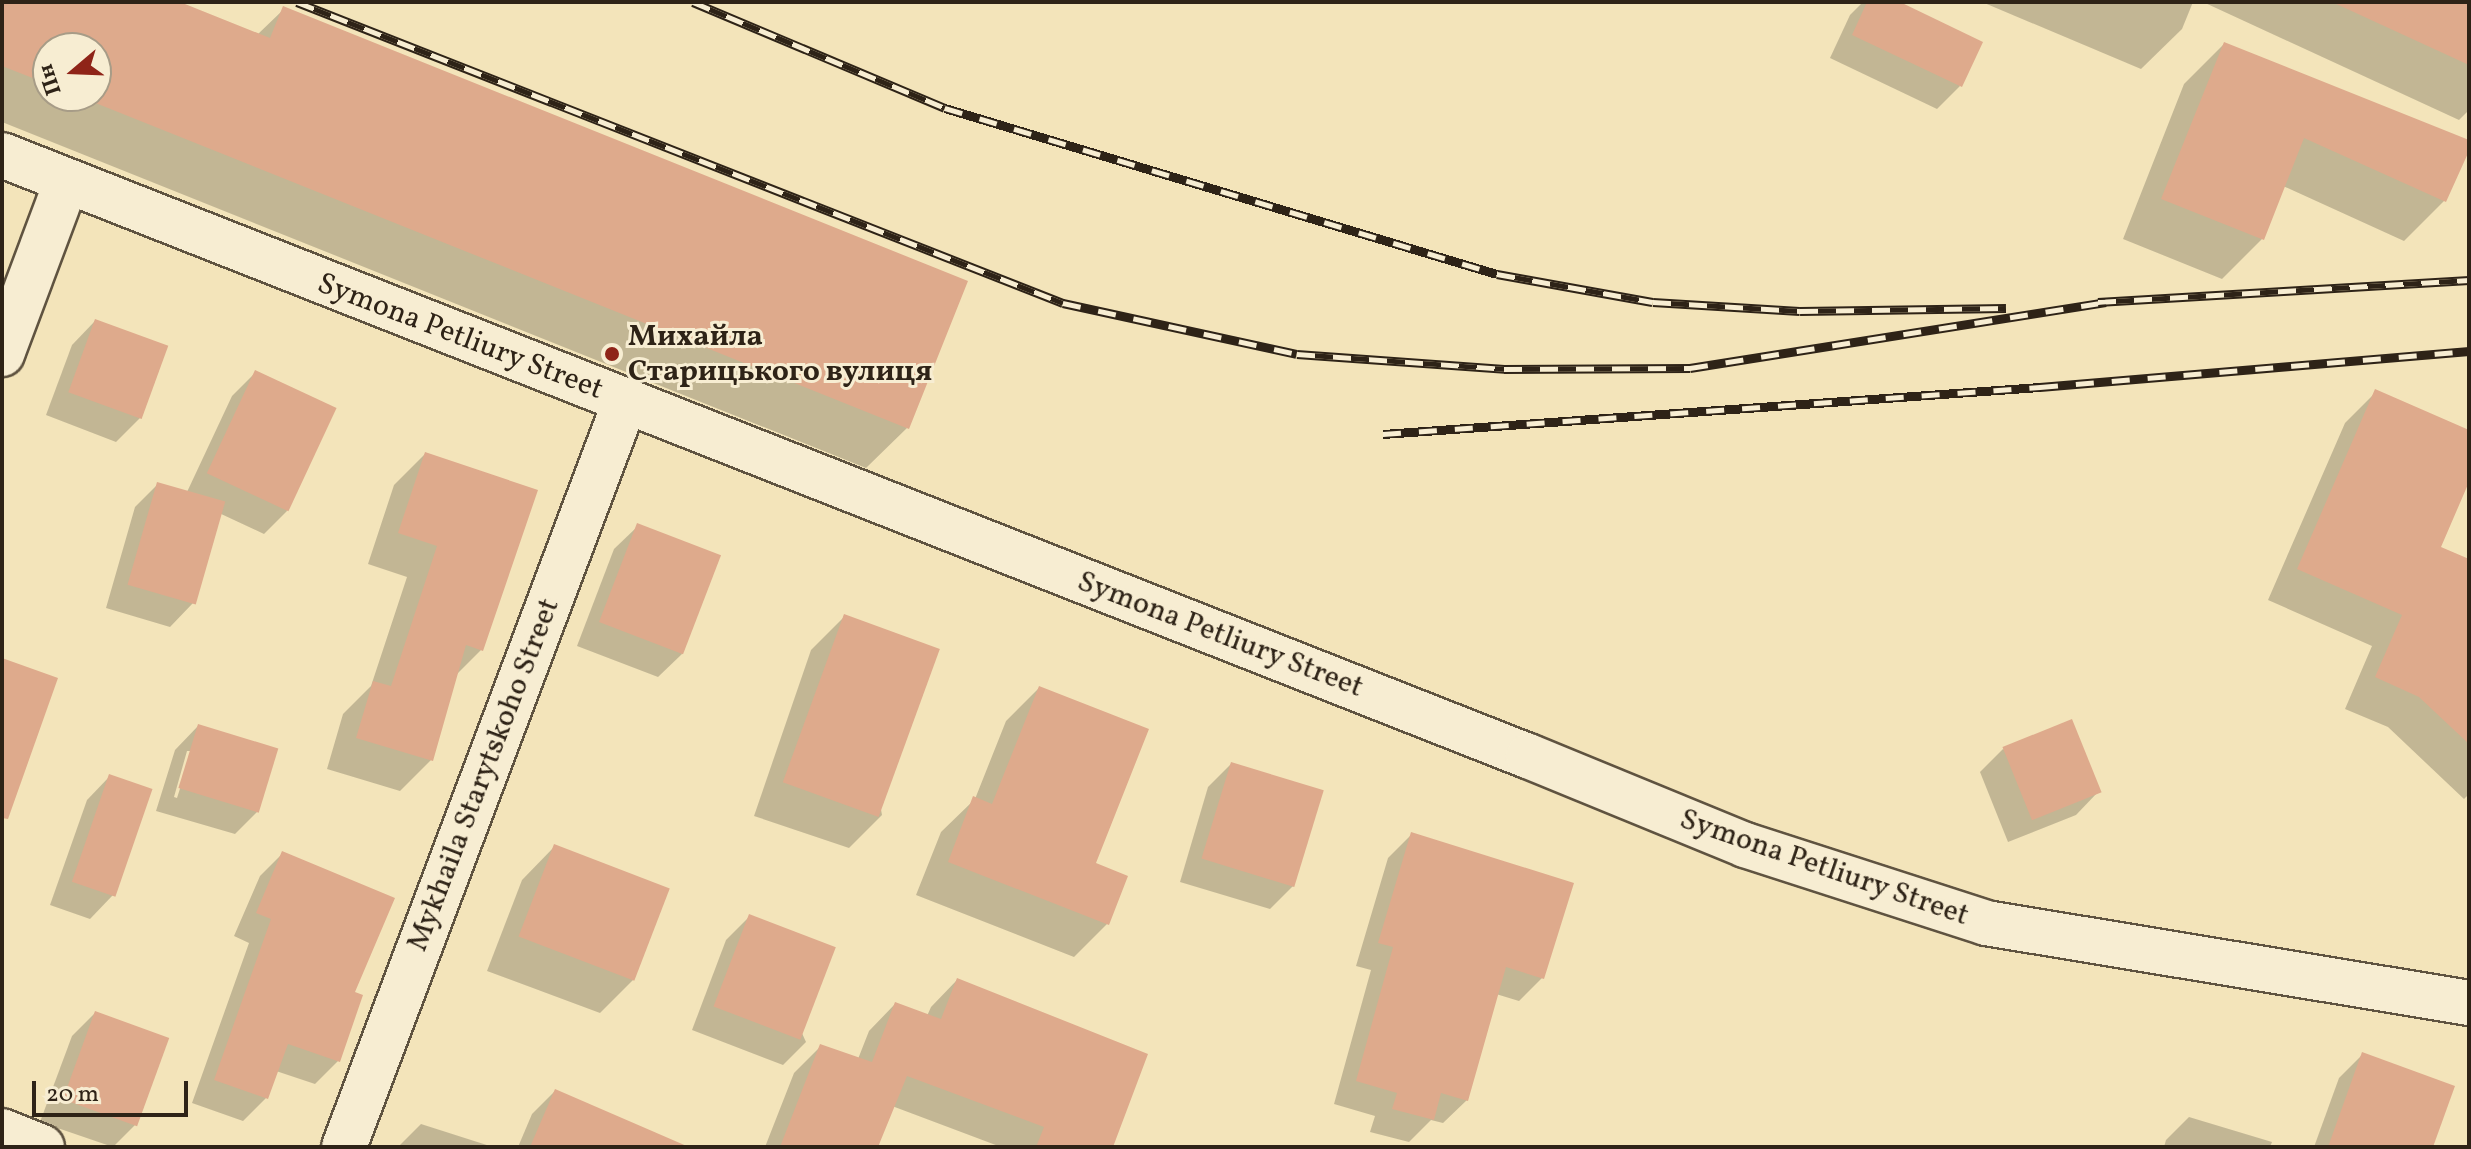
<!DOCTYPE html>
<html>
<head>
<meta charset="utf-8">
<style>
	body { margin:0 }
	#map { position:relative; width:2471px; height:1149px; overflow:hidden; background:#f3e4ba; font-family:Vollkorn,serif }
	div>[style] { position:absolute }
	.shadow>* { inset:0; background:#0003 }
	.building>* { inset:0; background:#deaa8c; transform-origin:0 0 }
	.roads { filter:drop-shadow(2px 0 #5f5340) drop-shadow(-2px 0 #5f5340) drop-shadow(0 2px #5f5340) drop-shadow(0 -2px #5f5340) }
	.street>* { height:44px; margin:-22px; padding:0 22px; transform-origin:22px; border-radius:22px; background:#f7edd2 }
	.secondary>* { height:44px; margin:-22px; padding:0 22px; transform-origin:22px; border-radius:22px; background:#f7edd2 }
	.rail>* { height:9px; margin-top:-4.5px; transform-origin:0; background:repeating-linear-gradient(90deg,#f7edd2 0 18px,#2e2317 0 36px); box-sizing:border-box; border-block:2px solid #2e2317 }
	.dots>* { width:22px; height:22px; translate:-50% -50%; box-sizing:border-box; border:4px solid #f7edd2; border-radius:50% }
	span { translate:-50% -50%; white-space:nowrap; text-align:center; line-height:1.15; -webkit-text-stroke:6px #f7edd2; paint-order:stroke }
	.street-label { font-size:30px; color:#2e2317 }
	.poi-label { font-size:30px; color:#2e2317; font-weight:700 }
	.left { translate:0 -50%; text-align:left }
	.frame { position:absolute; inset:0; border:4px solid #2e2317; pointer-events:none }
	.north { position:absolute; left:32px; top:32px; width:80px; height:80px; box-sizing:border-box; background:#f7edd2; border:2px solid #a79c87; border-radius:50%; rotate:251deg; font-size:22px; font-weight:700; line-height:32px; text-align:center; color:#2e2317 }
	.north::after { content:''; display:block; margin:auto; width:28px; height:36px; background:#8f2418; clip-path:polygon(50% 0,100% 100%,50% 72%,0 100%) }
	.scale { position:absolute; left:32px; top:1081px; width:156px; height:36px; box-sizing:border-box; border:4px solid #2e2317; border-top:0; padding-left:10px; font-size:24px; line-height:28px; white-space:nowrap; color:#2e2317; -webkit-text-stroke:6px #f7edd2; paint-order:stroke }
</style>
</head>
<body>
<div id="map">
	<div class="shadow">
		<div style="clip-path:polygon(evenodd,2px 2px,174px 2px,257px 35px,284px 9px,907px 428px,866px 468px,2px 122px,2px 2px,48px 48px,96px 48px,96px 96px,48px 96px,48px 48px)"></div>
		<div style="clip-path:polygon(1863px 2px,1895px 2px,1960px 86px,1937px 109px,1830px 58px,1850px 15px)"></div>
		<div style="clip-path:polygon(1982px 2px,2193px 2px,2182px 29px,2141px 69px)"></div>
		<div style="clip-path:polygon(2203px 2px,2469px 2px,2469px 110px,2459px 120px)"></div>
		<div style="clip-path:polygon(2224px 44px,2469px 142px,2444px 201px,2404px 241px,2283px 186px,2262px 239px,2222px 279px,2123px 239px,2184px 84px)"></div>
		<div style="clip-path:polygon(95px 321px,140px 418px,116px 442px,46px 415px,72px 345px)"></div>
		<div style="clip-path:polygon(256px 372px,287px 511px,264px 534px,219px 513px,193px 603px,170px 627px,106px 608px,135px 507px,158px 484px,187px 492px,232px 396px)"></div>
		<div style="clip-path:polygon(2376px 392px,2469px 433px,2469px 477px,2438px 548px,2469px 561px,2469px 794px,2464px 799px,2388px 727px,2345px 709px,2372px 646px,2268px 600px,2345px 423px)"></div>
		<div style="clip-path:polygon(425px 454px,481px 650px,456px 675px,431px 760px,400px 791px,327px 769px,343px 714px,371px 686px,407px 577px,368px 564px,394px 485px)"></div>
		<div style="clip-path:polygon(638px 526px,682px 654px,658px 677px,577px 646px,614px 549px)"></div>
		<div style="clip-path:polygon(844px 617px,882px 815px,849px 848px,754px 816px,811px 650px)"></div>
		<div style="clip-path:polygon(1039px 688px,1093px 864px,1107px 924px,1074px 957px,916px 895px,941px 832px,975px 799px,1006px 721px)"></div>
		<div style="clip-path:polygon(evenodd,198px 726px,258px 811px,235px 834px,156px 811px,175px 750px,198px 726px,187px 751px,192px 751px,177px 798px,174px 797px,187px 751px)"></div>
		<div style="clip-path:polygon(2003px 749px,2099px 791px,2076px 815px,2008px 842px,1980px 772px)"></div>
		<div style="clip-path:polygon(1231px 764px,1293px 886px,1270px 909px,1180px 882px,1208px 787px)"></div>
		<div style="clip-path:polygon(110px 776px,113px 895px,90px 919px,50px 905px,87px 800px)"></div>
		<div style="clip-path:polygon(1411px 835px,1542px 978px,1519px 1001px,1496px 994px,1467px 1100px,1443px 1123px,1431px 1120px,1409px 1142px,1370px 1132px,1375px 1116px,1334px 1104px,1371px 970px,1356px 966px,1388px 858px)"></div>
		<div style="clip-path:polygon(555px 846px,633px 980px,600px 1013px,487px 971px,522px 880px)"></div>
		<div style="clip-path:polygon(283px 853px,352px 993px,338px 1061px,315px 1084px,276px 1071px,266px 1098px,243px 1121px,192px 1103px,249px 943px,234px 936px,260px 876px)"></div>
		<div style="clip-path:polygon(749px 917px,806px 1042px,783px 1065px,692px 1030px,726px 940px)"></div>
		<div style="clip-path:polygon(957px 980px,1111px 1147px,1001px 1147px,892px 1106px,876px 1147px,765px 1147px,794px 1073px,821px 1046px,858px 1059px,869px 1031px,895px 1004px,927px 1016px,931px 1007px)"></div>
		<div style="clip-path:polygon(95px 1013px,135px 1125px,113px 1147px,40px 1122px,72px 1036px)"></div>
		<div style="clip-path:polygon(2362px 1055px,2431px 1147px,2314px 1147px,2339px 1078px)"></div>
		<div style="clip-path:polygon(555px 1091px,614px 1147px,518px 1147px,532px 1114px)"></div>
		<div style="clip-path:polygon(2189px 1117px,2272px 1142px,2270px 1147px,2164px 1147px,2166px 1140px)"></div>
		<div style="clip-path:polygon(421px 1124px,493px 1147px,398px 1147px)"></div>
	</div>
	<div class="building">
		<div style="clip-path:polygon(2px 2px,180px 2px,270px 38px,283px 6px,968px 281px,909px 429px,78px 96px,96px 96px,96px 48px,48px 48px,48px 84px,2px 66px)"></div>
		<div style="clip-path:polygon(1867px 2px,1900px 2px,1983px 42px,1962px 87px,1852px 35px)"></div>
		<div style="clip-path:polygon(2332px 2px,2469px 2px,2469px 65px)"></div>
		<div style="clip-path:polygon(2224px 42px,2469px 140px,2469px 151px,2446px 202px,2304px 138px,2264px 240px,2161px 199px)"></div>
		<div style="left:95px;top:319px;width:78px;height:78px;rotate:20deg"></div>
		<div style="left:255px;top:370px;width:90px;height:114px;rotate:25deg"></div>
		<div style="clip-path:polygon(2375px 389px,2469px 430px,2469px 482px,2441px 547px,2469px 559px,2469px 744px,2419px 697px,2375px 677px,2402px 615px,2297px 569px)"></div>
		<div style="clip-path:polygon(425px 452px,538px 490px,483px 651px,466px 645px,433px 761px,356px 738px,373px 681px,391px 686px,437px 546px,398px 533px)"></div>
		<div style="left:157px;top:482px;width:71px;height:107px;rotate:16deg"></div>
		<div style="left:637px;top:523px;width:90px;height:106px;rotate:21deg"></div>
		<div style="left:844px;top:614px;width:102px;height:179px;rotate:20deg"></div>
		<div style="clip-path:polygon(2px 658px,58px 678px,8px 819px,2px 818px)"></div>
		<div style="clip-path:polygon(1039px 686px,1149px 729px,1096px 863px,1128px 876px,1109px 925px,948px 862px,973px 796px,992px 804px)"></div>
		<div style="left:2072px;top:719px;width:79px;height:75px;rotate:68deg"></div>
		<div style="left:198px;top:724px;width:84px;height:67px;rotate:17deg"></div>
		<div style="left:1231px;top:762px;width:97px;height:101px;rotate:17deg"></div>
		<div style="left:109px;top:774px;width:46px;height:114px;rotate:19deg"></div>
		<div style="clip-path:polygon(1411px 832px,1574px 883px,1544px 979px,1506px 967px,1468px 1101px,1441px 1093px,1434px 1120px,1392px 1109px,1397px 1093px,1356px 1081px,1393px 947px,1378px 943px)"></div>
		<div style="left:554px;top:844px;width:124px;height:99px;rotate:21deg"></div>
		<div style="clip-path:polygon(282px 851px,395px 898px,355px 992px,363px 995px,340px 1062px,288px 1044px,268px 1099px,214px 1080px,271px 919px,256px 913px)"></div>
		<div style="left:749px;top:914px;width:93px;height:99px;rotate:21deg"></div>
		<div style="clip-path:polygon(957px 978px,1148px 1054px,1113px 1147px,1036px 1147px,1044px 1127px,907px 1076px,878px 1147px,780px 1147px,820px 1044px,872px 1062px,895px 1002px,941px 1019px)"></div>
		<div style="left:95px;top:1011px;width:79px;height:94px;rotate:20deg"></div>
		<div style="clip-path:polygon(2362px 1052px,2455px 1086px,2433px 1147px,2328px 1147px)"></div>
		<div style="clip-path:polygon(555px 1089px,689px 1147px,530px 1147px)"></div>
	</div>
	<div class="roads">
		<div class="street">
			<div style="left:2px;top:354px;width:183px;rotate:-69.5deg"></div>
			<div style="left:2px;top:1131px;width:43px;rotate:21.8deg"></div>
			<div style="left:344px;top:1147px;width:796px;rotate:-69.33deg"></div>
		</div>
		<div class="secondary">
			<div style="left:2px;top:155px;width:1640px;rotate:21.5deg"></div>
			<div style="left:1528px;top:756px;width:235px;rotate:22.3deg"></div>
			<div style="left:1745px;top:845px;width:253px;rotate:17.9deg"></div>
			<div style="left:1986px;top:923px;width:490px;rotate:9.4deg"></div>
		</div>
	</div>
	<div class="rail">
		<div style="left:297px;top:2px;width:823px;rotate:21.45deg"></div>
		<div style="left:1063px;top:303px;width:239px;rotate:12.3deg"></div>
		<div style="left:1297px;top:354px;width:208px;rotate:4.1deg"></div>
		<div style="left:1504px;top:369px;width:186px;rotate:-0.3deg"></div>
		<div style="left:1690px;top:368px;width:421px;rotate:-9deg"></div>
		<div style="left:693px;top:2px;width:273px;rotate:22.8deg"></div>
		<div style="left:945px;top:108px;width:576px;rotate:16.74deg"></div>
		<div style="left:1497px;top:274px;width:158px;rotate:10.2deg"></div>
		<div style="left:1653px;top:302px;width:147px;rotate:3.5deg"></div>
		<div style="left:1800px;top:311px;width:206px;rotate:-0.8deg"></div>
		<div style="left:2098px;top:302px;width:372px;rotate:-3.4deg"></div>
		<div style="left:1383px;top:434px;width:659px;rotate:-4.09deg"></div>
		<div style="left:2040px;top:387px;width:431px;rotate:-4.8deg"></div>
	</div>
	<div class="dots">
		<div style="left:612px;top:354px;background:#8f2418"></div>
	</div>
	<div class="street-label">
		<span style="left:460px;top:337px;rotate:21deg">Symona Petliury Street</span>
		<span style="left:1220px;top:635px;rotate:21deg">Symona Petliury Street</span>
		<span style="left:484px;top:775px;rotate:-69deg">Mykhaila Starytskoho Street</span>
		<span style="left:1824px;top:868px;rotate:19deg">Symona Petliury Street</span>
	</div>
	<div class="poi-label">
		<span class="left" style="left:628px;top:354px">Михайла<br>Старицького вулиця</span>
	</div>
	<div class="frame"></div>
	<div class="north">Пн</div>
	<div class="scale">20 m</div>
</div>
</body>
</html>
